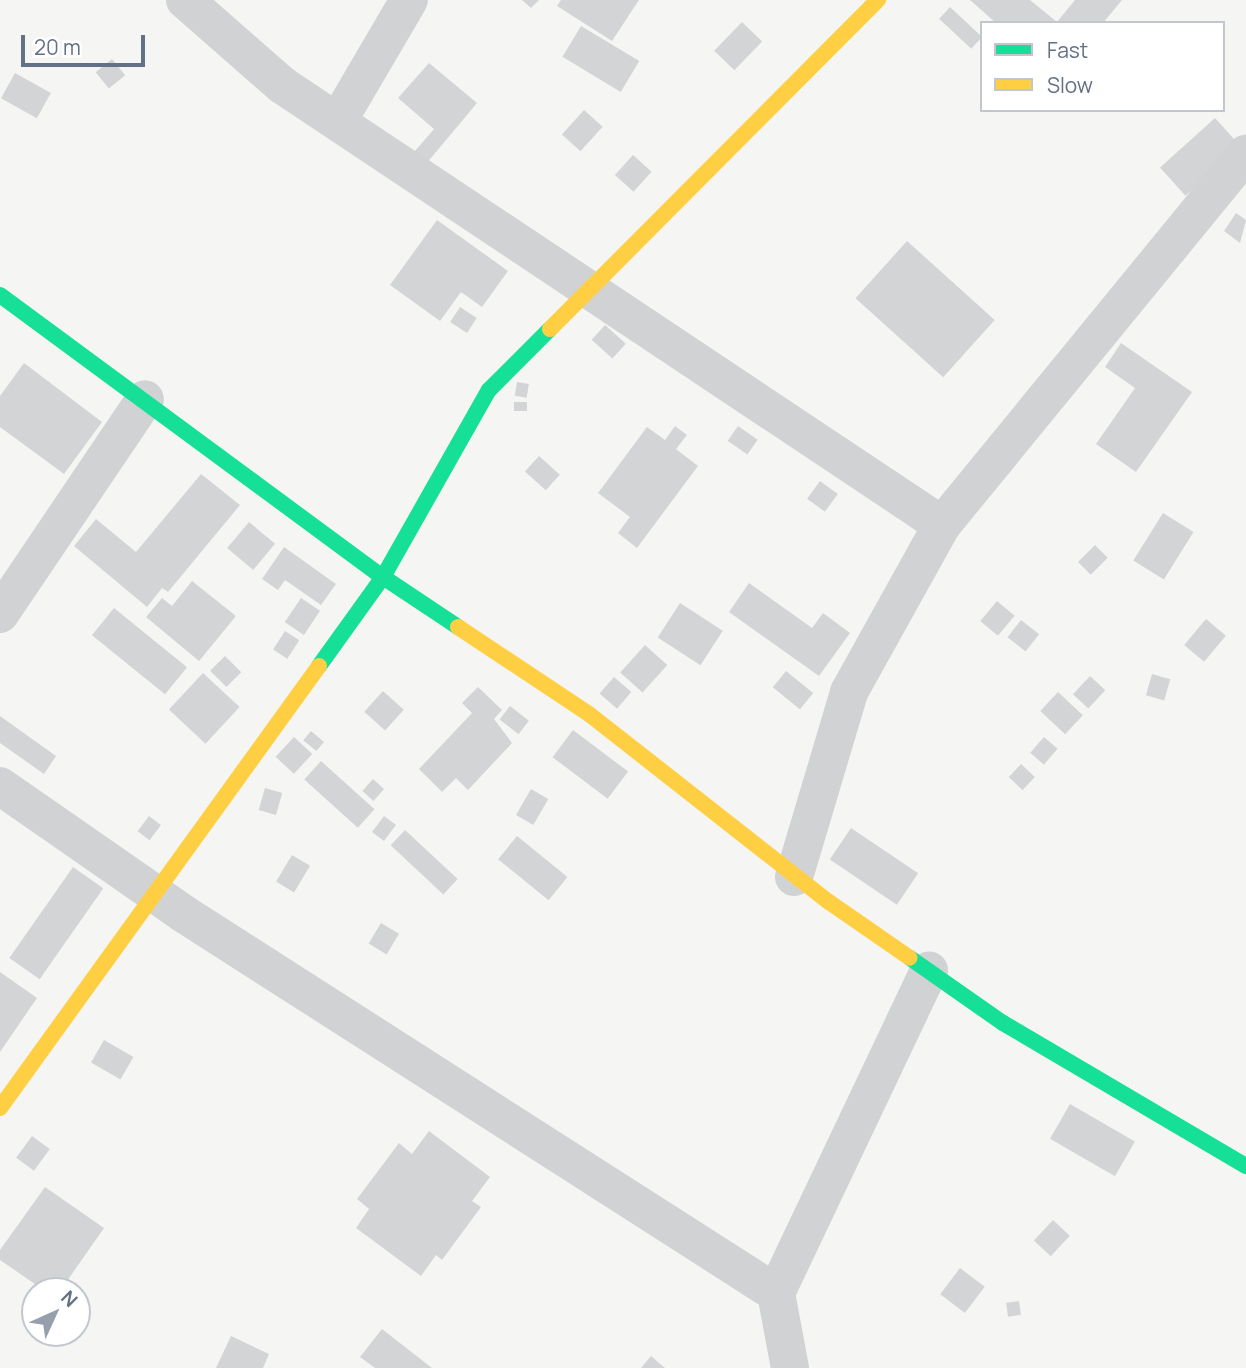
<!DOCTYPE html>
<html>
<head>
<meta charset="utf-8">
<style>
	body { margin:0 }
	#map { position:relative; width:1246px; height:1368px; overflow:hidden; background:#f5f6f4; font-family:Manrope,sans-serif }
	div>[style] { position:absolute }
	.building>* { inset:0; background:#d3d4d5; transform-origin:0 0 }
	.street>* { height:38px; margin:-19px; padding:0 19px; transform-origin:19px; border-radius:19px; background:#d1d2d3 }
	.fast>* { height:16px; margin:-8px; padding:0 8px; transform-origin:8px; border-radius:8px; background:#16e098 }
	.slow>* { height:16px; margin:-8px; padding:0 8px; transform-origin:8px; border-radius:8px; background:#ffcf43 }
	span { translate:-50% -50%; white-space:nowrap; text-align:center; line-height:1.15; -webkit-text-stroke:7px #fff; paint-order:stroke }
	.legend { position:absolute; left:980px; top:21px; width:245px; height:91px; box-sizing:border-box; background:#fff; border:2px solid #c1c6cf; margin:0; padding:9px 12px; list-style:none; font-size:21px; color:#637186 }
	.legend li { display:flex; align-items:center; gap:14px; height:35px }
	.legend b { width:35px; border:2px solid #c1c6cf }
	.north { position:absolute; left:21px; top:1277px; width:70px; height:70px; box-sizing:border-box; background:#fff; border:2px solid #c1c6cf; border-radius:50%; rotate:45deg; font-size:19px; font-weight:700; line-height:28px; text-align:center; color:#637186 }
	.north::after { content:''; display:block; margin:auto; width:24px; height:32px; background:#96a0ac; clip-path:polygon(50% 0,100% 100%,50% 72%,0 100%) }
	.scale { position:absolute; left:21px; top:35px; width:124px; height:32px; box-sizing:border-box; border:4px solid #637186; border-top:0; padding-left:9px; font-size:21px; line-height:24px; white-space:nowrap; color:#637186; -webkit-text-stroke:5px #fff; paint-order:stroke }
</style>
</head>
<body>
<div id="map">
	<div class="building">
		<div style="clip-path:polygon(522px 0,539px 0,531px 8px)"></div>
		<div style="clip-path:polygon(561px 0,639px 0,612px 41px,557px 6px)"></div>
		<div style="clip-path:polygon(970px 0,1030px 0,1057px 22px,1075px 0,1122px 0,1103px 23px,996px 23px)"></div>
		<div style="left:950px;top:7px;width:44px;height:16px;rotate:43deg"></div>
		<div style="left:742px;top:22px;width:28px;height:40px;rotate:44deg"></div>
		<div style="left:581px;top:26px;width:68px;height:36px;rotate:31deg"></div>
		<div style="left:112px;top:59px;width:21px;height:21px;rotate:51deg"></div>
		<div style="clip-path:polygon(429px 63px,477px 103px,421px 170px,408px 159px,434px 129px,398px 98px)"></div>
		<div style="left:15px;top:73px;width:41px;height:29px;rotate:29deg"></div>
		<div style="left:584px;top:110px;width:25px;height:33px;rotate:42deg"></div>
		<div style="left:1215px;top:118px;width:38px;height:74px;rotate:48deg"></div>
		<div style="left:633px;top:155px;width:25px;height:27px;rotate:42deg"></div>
		<div style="clip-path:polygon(1236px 213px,1246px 220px,1240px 243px,1224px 231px)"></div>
		<div style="clip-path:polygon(437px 220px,508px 271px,482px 307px,461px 292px,440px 321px,390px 285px)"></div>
		<div style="left:907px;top:241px;width:118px;height:77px;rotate:42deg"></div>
		<div style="left:460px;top:307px;width:20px;height:18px;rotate:33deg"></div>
		<div style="left:605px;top:325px;width:28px;height:20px;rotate:42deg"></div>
		<div style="clip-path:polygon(1121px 343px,1192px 392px,1136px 472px,1096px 444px,1135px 388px,1105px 367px)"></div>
		<div style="clip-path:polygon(24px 363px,102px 422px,64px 474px,0 427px,0 396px)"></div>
		<div style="left:517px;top:382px;width:12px;height:14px;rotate:9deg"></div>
		<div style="left:514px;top:402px;width:13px;height:9px"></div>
		<div style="clip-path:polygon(675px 426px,687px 435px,676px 449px,698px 466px,637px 548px,618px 533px,630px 517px,598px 493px,647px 427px,665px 440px)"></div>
		<div style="left:738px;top:426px;width:24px;height:18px;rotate:35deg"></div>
		<div style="left:539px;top:456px;width:28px;height:21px;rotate:42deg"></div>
		<div style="clip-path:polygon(201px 474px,240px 505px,168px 592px,162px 588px,147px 607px,74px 546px,96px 519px,136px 552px)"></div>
		<div style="left:820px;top:481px;width:22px;height:22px;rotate:36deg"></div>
		<div style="left:1163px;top:513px;width:36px;height:56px;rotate:32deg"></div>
		<div style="left:249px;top:522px;width:34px;height:34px;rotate:40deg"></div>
		<div style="left:1095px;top:545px;width:18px;height:24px;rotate:45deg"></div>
		<div style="clip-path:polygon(284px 547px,336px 584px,321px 605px,285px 580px,278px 590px,262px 579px)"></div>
		<div style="clip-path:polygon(192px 581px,236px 616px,199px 661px,146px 617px,162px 598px,172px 606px)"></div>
		<div style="clip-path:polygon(749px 583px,812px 628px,823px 613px,850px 633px,819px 676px,729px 612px)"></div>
		<div style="left:301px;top:598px;width:23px;height:29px;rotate:34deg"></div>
		<div style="left:997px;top:601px;width:23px;height:26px;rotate:40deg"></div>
		<div style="left:680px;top:603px;width:51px;height:41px;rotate:33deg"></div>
		<div style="left:114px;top:608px;width:94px;height:35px;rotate:39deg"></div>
		<div style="left:1206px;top:619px;width:26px;height:34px;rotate:40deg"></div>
		<div style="left:1021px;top:620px;width:23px;height:22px;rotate:38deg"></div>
		<div style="left:285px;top:631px;width:17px;height:22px;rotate:33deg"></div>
		<div style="left:645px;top:645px;width:30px;height:37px;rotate:42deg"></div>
		<div style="left:225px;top:656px;width:23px;height:21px;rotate:45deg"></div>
		<div style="left:786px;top:671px;width:35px;height:21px;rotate:39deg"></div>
		<div style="left:203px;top:673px;width:50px;height:50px;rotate:43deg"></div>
		<div style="left:1152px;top:674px;width:19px;height:22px;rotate:16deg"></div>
		<div style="left:1090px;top:676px;width:21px;height:25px;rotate:43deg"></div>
		<div style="left:614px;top:677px;width:23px;height:22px;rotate:41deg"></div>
		<div style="clip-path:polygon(478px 687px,502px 710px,494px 719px,512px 743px,468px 790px,456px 778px,442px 792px,419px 769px,472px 713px,462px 703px)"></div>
		<div style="left:383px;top:691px;width:28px;height:28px;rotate:42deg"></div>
		<div style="left:1058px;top:692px;width:34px;height:26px;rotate:43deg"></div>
		<div style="left:510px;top:706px;width:24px;height:17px;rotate:38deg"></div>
		<div style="clip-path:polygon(0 716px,56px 756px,44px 774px,0 743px)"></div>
		<div style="left:573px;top:730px;width:69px;height:34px;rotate:37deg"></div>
		<div style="left:311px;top:731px;width:17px;height:12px;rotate:40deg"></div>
		<div style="left:294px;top:737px;width:25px;height:27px;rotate:43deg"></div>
		<div style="left:1044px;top:737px;width:18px;height:21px;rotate:41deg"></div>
		<div style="left:321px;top:761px;width:72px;height:25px;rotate:42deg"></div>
		<div style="left:1021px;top:764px;width:19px;height:18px;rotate:43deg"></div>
		<div style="left:373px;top:779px;width:15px;height:16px;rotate:42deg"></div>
		<div style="left:265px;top:788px;width:18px;height:23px;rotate:16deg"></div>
		<div style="left:531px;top:789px;width:20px;height:30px;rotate:30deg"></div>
		<div style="left:149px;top:816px;width:15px;height:19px;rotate:37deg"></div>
		<div style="left:384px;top:816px;width:15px;height:20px;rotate:37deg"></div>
		<div style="left:851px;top:828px;width:81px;height:38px;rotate:34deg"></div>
		<div style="left:405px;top:830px;width:72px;height:21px;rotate:43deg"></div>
		<div style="left:517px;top:836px;width:65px;height:30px;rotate:39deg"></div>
		<div style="left:292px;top:855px;width:21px;height:31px;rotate:31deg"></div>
		<div style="left:73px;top:867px;width:37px;height:111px;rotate:35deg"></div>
		<div style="left:381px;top:923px;width:21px;height:24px;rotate:31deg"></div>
		<div style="clip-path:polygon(0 972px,37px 998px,0 1052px)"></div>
		<div style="left:104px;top:1040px;width:34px;height:26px;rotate:30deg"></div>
		<div style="left:1070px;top:1104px;width:75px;height:40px;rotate:30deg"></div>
		<div style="clip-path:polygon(429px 1131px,490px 1177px,472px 1201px,481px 1207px,442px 1260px,436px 1255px,421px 1276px,356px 1228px,369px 1209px,357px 1199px,399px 1143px,412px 1154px)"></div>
		<div style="left:32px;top:1136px;width:22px;height:27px;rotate:36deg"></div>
		<div style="clip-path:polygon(45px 1187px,104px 1228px,60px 1291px,45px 1291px,0 1260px,0 1250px)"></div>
		<div style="left:1053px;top:1220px;width:23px;height:28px;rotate:43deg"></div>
		<div style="left:960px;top:1268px;width:31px;height:33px;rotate:37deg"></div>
		<div style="left:1019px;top:1301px;width:14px;height:13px;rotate:82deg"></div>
		<div style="clip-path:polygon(382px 1329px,432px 1368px,375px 1368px,360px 1357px)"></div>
		<div style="clip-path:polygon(231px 1336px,269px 1354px,263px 1368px,216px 1368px)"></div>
		<div style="clip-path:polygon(651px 1356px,665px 1368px,641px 1368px)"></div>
	</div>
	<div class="street">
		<div style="left:185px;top:0;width:129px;rotate:41.2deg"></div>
		<div style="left:282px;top:85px;width:793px;rotate:33.69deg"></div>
		<div style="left:338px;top:121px;width:140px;rotate:-59.6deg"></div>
		<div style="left:0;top:614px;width:259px;rotate:-56deg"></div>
		<div style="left:0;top:786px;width:224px;rotate:34.8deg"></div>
		<div style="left:184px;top:914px;width:703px;rotate:32.63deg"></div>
		<div style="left:794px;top:877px;width:193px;rotate:-73.4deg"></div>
		<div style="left:849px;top:692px;width:191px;rotate:-60.9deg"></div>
		<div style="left:942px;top:525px;width:480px;rotate:-50.7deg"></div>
		<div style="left:790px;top:1368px;width:76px;rotate:-100.6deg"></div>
		<div style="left:776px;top:1293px;width:357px;rotate:-64.6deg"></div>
	</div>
	<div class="fast">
		<div style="left:0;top:295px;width:476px;rotate:36.4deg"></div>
		<div style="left:383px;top:577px;width:90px;rotate:33.7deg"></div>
		<div style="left:319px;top:666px;width:110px;rotate:-54.3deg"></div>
		<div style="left:383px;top:577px;width:215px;rotate:-60.5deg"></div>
		<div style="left:489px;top:390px;width:86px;rotate:-45deg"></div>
		<div style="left:910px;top:958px;width:113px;rotate:35deg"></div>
		<div style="left:1003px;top:1023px;width:282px;rotate:30.5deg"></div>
	</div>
	<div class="slow">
		<div style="left:550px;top:329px;width:465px;rotate:-45.1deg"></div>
		<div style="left:458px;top:627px;width:157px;rotate:33.6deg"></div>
		<div style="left:589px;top:714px;width:305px;rotate:38.1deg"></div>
		<div style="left:829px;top:902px;width:98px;rotate:34.7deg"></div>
		<div style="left:0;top:1108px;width:545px;rotate:-54.18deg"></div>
	</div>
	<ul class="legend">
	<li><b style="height:9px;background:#16e098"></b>Fast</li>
	<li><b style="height:9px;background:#ffcf43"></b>Slow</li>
	</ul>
	<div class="north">N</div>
	<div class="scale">20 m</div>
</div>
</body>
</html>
